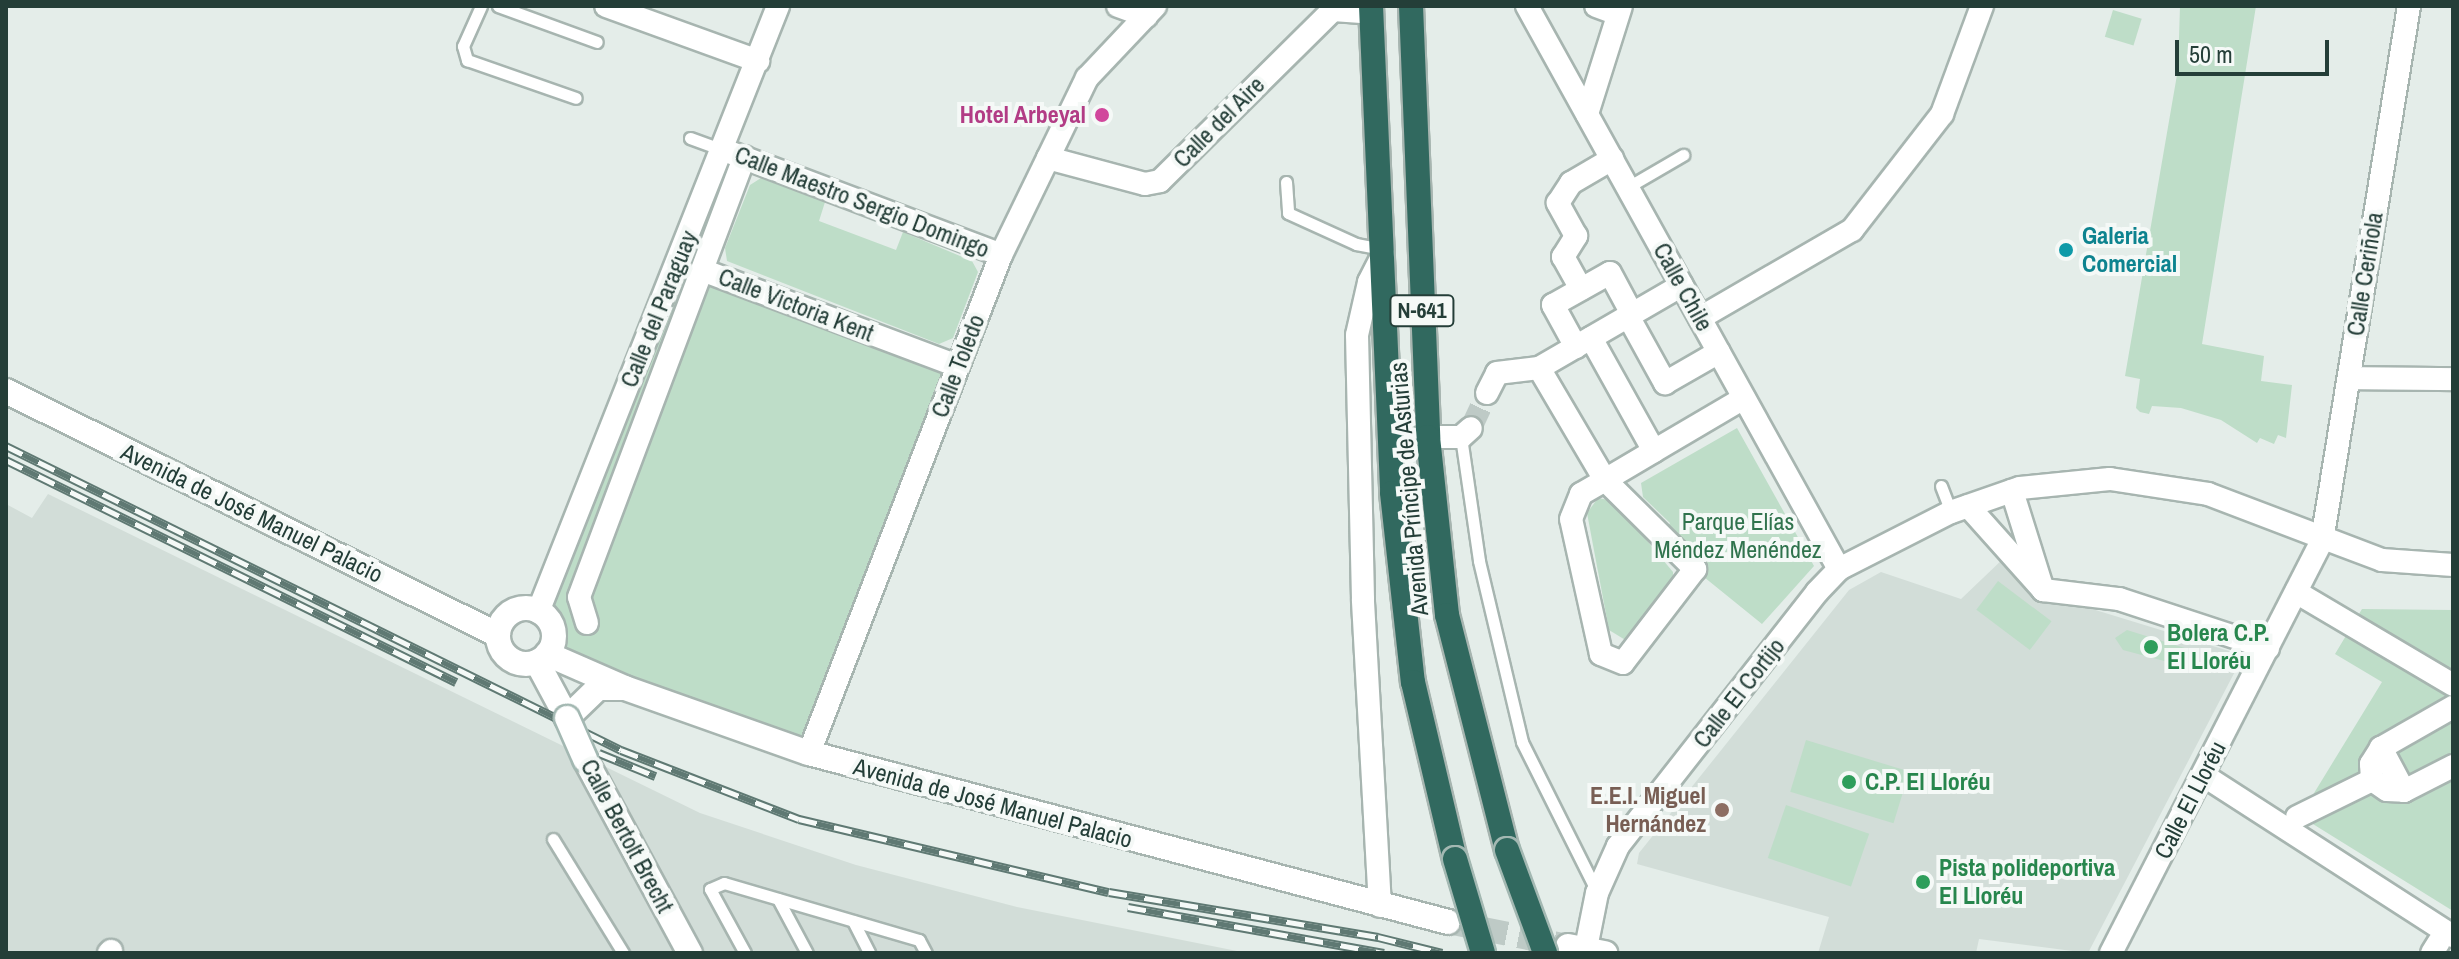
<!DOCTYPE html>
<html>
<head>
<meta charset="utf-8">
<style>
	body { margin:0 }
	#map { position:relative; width:2459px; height:959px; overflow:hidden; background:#e4ede9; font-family:"Archivo Narrow",sans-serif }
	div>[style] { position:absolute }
	.built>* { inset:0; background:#d2ddd8 }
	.green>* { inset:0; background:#beddc8; transform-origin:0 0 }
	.street-tunnel>* { height:22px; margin-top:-11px; transform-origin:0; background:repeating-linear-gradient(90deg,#becac6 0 22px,transparent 0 33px) }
	.secondary-tunnel>* { height:24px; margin-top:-12px; transform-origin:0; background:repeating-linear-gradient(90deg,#becac6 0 24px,transparent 0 36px) }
	.roads { filter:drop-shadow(2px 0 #a7b5b0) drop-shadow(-2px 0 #a7b5b0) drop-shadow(0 2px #a7b5b0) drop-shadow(0 -2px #a7b5b0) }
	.lane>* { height:11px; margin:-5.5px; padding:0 5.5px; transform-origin:5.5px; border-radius:5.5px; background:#fff }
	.street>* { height:22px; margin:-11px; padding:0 11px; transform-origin:11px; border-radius:11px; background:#fff }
	.secondary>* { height:24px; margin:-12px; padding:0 12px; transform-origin:12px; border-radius:12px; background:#fff }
	.secondary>.ring { margin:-12px; padding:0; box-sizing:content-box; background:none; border:24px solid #fff; border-radius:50% }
	.highway>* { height:24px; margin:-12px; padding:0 12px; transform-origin:12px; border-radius:12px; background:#31695f }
	.rail>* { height:9px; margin-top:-4.5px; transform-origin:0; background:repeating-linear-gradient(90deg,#f5f9f7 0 18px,#5f7973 0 36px); box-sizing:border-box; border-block:2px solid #5f7973 }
	.bridges { filter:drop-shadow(2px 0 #a3b8b2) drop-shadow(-2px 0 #a3b8b2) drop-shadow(0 2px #a3b8b2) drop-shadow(0 -2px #a3b8b2) }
	.secondary-bridge>* { height:24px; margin:-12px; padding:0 12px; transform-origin:12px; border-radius:12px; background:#fff }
	.highway-bridge>* { height:24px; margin:-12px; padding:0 12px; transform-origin:12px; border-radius:12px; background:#31695f }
	.dots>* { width:22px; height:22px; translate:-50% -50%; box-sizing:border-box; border:4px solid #f5f9f7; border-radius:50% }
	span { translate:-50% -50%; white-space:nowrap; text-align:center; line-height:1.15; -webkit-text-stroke:8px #f5f9f7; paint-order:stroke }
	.shield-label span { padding:2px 6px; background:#f5f9f7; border:2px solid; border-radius:6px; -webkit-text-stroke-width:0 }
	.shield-label { font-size:22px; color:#243e38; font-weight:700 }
	.hotel-label { font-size:24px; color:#b23c85; font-weight:700 }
	.right { translate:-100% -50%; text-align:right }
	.street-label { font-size:24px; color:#243e38 }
	.culture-label { font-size:24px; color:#0d838f; font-weight:700 }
	.left { translate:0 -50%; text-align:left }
	.park-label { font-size:24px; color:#30734d }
	.leisure-label { font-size:24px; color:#27864d; font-weight:700 }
	.education-label { font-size:24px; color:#785e54; font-weight:700 }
	.frame { position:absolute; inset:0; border:8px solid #243e38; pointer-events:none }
	.scale { position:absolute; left:2175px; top:40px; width:154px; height:36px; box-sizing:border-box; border:4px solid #243e38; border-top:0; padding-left:10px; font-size:24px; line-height:28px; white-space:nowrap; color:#243e38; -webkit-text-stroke:6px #f5f9f7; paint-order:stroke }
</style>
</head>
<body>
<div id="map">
	<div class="built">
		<div style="clip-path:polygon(48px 494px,700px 813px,856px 865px,1017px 907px,1247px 953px,6px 953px,6px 504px,32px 518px)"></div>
		<div style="clip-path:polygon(2005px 557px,2040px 593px,2239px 654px,2241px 660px,2088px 953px,1979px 939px,1976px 953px,1818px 953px,1829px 917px,1637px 864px,1639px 853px,1849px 590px,1881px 572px,1961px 599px)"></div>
	</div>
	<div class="green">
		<div style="clip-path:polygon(2180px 6px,2256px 6px,2202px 344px,2264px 356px,2261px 381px,2292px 385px,2286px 438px,2278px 435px,2274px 444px,2260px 438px,2257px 443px,2221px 420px,2181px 408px,2152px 406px,2149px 414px,2140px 412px,2136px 408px,2140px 379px,2125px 376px,2178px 69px)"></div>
		<div style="left:2113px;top:10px;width:30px;height:28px;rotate:17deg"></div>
		<div style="clip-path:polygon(723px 150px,744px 157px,703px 270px,958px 366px,809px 753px,551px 647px,553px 633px,544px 616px)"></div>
		<div style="clip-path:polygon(761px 178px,825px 202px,819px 221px,896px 250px,903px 232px,972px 261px,978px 272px,953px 338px,939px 344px,727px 261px,725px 248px,750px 185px)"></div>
		<div style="clip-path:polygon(1737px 428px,1814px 566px,1762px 624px,1699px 573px,1665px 531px,1670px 523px,1643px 497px,1641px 483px)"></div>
		<div style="clip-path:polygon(1598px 498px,1614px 501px,1673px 572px,1673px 583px,1627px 641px,1609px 630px,1587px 513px)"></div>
		<div style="left:1998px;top:581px;width:67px;height:36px;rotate:37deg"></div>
		<div style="clip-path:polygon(2362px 609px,2453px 610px,2453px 911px,2300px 816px,2382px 682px,2335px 654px)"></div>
		<div style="clip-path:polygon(2127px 630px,2188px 649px,2183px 666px,2123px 650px,2115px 638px)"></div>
		<div style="left:1806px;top:740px;width:108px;height:54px;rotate:17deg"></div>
		<div style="left:1786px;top:805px;width:88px;height:56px;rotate:19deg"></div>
	</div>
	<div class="street-tunnel">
		<div style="left:1471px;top:428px;width:38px;rotate:-65deg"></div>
	</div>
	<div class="secondary-tunnel">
		<div style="left:1448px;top:922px;width:122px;rotate:11.3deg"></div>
	</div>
	<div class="roads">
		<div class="lane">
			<div style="left:481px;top:6px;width:44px;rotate:114.2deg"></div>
			<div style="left:463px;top:46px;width:15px;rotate:74deg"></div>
			<div style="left:467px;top:60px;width:115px;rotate:19.2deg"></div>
			<div style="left:498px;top:6px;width:105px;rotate:20deg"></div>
			<div style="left:690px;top:138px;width:35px;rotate:20deg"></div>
			<div style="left:1286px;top:182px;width:31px;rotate:86deg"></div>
			<div style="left:1288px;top:213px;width:75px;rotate:24.5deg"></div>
			<div style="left:1356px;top:244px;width:26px;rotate:11deg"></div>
			<div style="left:1628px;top:187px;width:64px;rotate:-30.2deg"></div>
			<div style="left:1461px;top:437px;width:125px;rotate:81.7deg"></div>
			<div style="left:1479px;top:561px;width:186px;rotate:76.6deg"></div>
			<div style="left:1522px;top:742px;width:168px;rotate:63.4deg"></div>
			<div style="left:1941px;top:486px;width:28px;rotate:69deg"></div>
			<div style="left:553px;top:839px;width:134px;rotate:58.4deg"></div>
			<div style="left:778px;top:899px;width:61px;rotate:61.8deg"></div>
			<div style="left:853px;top:921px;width:36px;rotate:63deg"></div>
			<div style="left:745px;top:953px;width:73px;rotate:-118.7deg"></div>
			<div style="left:710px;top:889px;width:15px;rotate:-23deg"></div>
			<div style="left:724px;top:883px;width:203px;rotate:16.3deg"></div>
			<div style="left:919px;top:940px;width:15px;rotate:62deg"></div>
		</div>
		<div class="street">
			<div style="left:606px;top:6px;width:162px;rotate:19.9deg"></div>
			<div style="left:1118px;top:6px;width:30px;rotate:20deg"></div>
			<div style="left:1527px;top:6px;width:644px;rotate:61.01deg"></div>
			<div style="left:1596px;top:6px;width:23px;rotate:20deg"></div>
			<div style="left:1587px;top:114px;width:113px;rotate:-72.5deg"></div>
			<div style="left:729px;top:152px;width:291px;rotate:20.7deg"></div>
			<div style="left:1048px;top:158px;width:100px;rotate:15deg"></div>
			<div style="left:1145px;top:184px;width:15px;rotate:-11deg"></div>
			<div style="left:1160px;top:181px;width:243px;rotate:-44.7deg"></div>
			<div style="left:1333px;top:10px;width:39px;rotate:4deg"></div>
			<div style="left:702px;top:270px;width:273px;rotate:20.6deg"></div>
			<div style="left:1581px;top:289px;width:37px;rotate:-119deg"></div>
			<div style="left:1563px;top:257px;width:25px;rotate:-58deg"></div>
			<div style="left:1576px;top:236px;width:38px;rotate:-119deg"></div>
			<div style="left:1558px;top:203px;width:24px;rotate:-57deg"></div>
			<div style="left:1571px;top:183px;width:48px;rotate:-30.3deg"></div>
			<div style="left:1628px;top:316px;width:77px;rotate:61.1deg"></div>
			<div style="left:1665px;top:383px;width:62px;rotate:-29.9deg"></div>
			<div style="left:1700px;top:318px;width:176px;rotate:-30.1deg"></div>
			<div style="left:1852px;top:230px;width:147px;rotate:-52.2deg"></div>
			<div style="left:1942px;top:114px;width:115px;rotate:-69.7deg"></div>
			<div style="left:1591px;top:338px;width:129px;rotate:60.9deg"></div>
			<div style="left:1576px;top:347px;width:48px;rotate:-118.7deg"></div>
			<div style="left:1553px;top:305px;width:65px;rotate:-29.3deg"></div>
			<div style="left:1610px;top:273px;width:47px;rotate:61.8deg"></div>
			<div style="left:1539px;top:368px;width:165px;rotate:-30.1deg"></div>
			<div style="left:2349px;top:378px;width:104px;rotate:0.6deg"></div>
			<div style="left:1487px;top:393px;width:22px;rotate:-63deg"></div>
			<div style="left:1497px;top:373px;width:42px;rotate:-6.8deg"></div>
			<div style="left:1539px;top:368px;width:130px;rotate:59.5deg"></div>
			<div style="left:1605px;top:480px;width:127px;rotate:44.7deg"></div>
			<div style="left:1695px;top:569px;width:118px;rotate:127.5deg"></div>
			<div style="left:1623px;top:663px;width:24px;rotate:-158deg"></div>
			<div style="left:1601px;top:654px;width:138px;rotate:-102.5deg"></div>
			<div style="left:1571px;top:519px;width:27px;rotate:-68deg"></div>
			<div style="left:1581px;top:494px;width:28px;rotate:-30deg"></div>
			<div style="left:1605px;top:480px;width:57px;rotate:-30.6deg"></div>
			<div style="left:1654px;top:451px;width:104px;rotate:-30.5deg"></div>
			<div style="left:1428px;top:437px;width:33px"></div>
			<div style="left:1461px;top:437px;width:13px;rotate:-42deg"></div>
			<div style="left:1968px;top:506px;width:113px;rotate:48.2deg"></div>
			<div style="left:2043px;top:590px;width:104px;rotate:-107.4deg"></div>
			<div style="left:2043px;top:590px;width:77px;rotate:6.8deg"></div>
			<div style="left:2119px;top:599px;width:157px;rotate:18.2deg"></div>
			<div style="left:2296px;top:592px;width:182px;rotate:30.6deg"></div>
			<div style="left:538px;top:612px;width:652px;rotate:-68.39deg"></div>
			<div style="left:587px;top:623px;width:27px;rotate:-107deg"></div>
			<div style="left:579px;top:597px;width:470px;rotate:-69.4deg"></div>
			<div style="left:2381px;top:748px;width:83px;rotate:-29.7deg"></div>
			<div style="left:809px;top:753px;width:534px;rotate:-68.92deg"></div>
			<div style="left:1001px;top:255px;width:197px;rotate:-64.1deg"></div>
			<div style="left:1087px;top:78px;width:99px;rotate:-46.6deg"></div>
			<div style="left:2203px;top:775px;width:297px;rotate:32.8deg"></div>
			<div style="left:2404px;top:791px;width:49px;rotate:-118.1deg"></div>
			<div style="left:2381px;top:748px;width:19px;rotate:122deg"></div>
			<div style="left:2371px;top:764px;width:16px;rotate:86deg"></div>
			<div style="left:2372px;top:780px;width:18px;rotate:34deg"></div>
			<div style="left:2387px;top:790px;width:17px;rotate:3deg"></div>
			<div style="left:2404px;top:791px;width:55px;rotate:-27deg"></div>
			<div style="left:2297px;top:817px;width:84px;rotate:-26.3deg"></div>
			<div style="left:1380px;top:906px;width:307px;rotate:-93.2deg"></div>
			<div style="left:1363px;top:599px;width:264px;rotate:-91.3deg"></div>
			<div style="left:1357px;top:335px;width:54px;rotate:-77.2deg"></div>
			<div style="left:1369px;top:282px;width:31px;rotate:-63deg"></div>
			<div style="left:1586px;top:948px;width:56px;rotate:-78.7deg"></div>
			<div style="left:1597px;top:893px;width:51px;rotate:-65.9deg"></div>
			<div style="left:1618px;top:846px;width:323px;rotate:-51.9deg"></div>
			<div style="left:1817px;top:592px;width:32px;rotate:-46deg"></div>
			<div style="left:1839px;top:569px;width:126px;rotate:-27deg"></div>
			<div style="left:1951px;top:512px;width:73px;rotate:-19.2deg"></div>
			<div style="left:2020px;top:488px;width:90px;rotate:-5.7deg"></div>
			<div style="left:2110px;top:479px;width:99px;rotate:8.7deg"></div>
			<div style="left:2208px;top:494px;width:186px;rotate:20.8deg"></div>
			<div style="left:2382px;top:560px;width:71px;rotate:4deg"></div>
			<div style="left:109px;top:953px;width:3px;rotate:-45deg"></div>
			<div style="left:2111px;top:953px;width:463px;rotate:-62.9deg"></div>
			<div style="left:2322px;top:541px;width:542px;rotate:-80.76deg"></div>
			<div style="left:2432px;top:953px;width:13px;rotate:-58deg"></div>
		</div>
		<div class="secondary">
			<div style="left:6px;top:391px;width:549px;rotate:26.38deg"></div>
			<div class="ring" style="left:498px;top:608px;width:32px;height:32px"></div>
			<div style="left:547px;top:654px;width:85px;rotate:23.6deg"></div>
			<div style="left:625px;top:688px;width:195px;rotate:19.5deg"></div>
			<div style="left:809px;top:753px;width:661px;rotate:14.81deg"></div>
			<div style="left:537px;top:662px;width:64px;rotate:61.8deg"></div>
			<div style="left:567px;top:718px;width:43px;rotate:-44.1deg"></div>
			<div style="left:598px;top:688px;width:25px"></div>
			<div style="left:585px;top:759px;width:221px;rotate:61.6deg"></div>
			<div style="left:1568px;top:946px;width:38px;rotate:11deg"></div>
		</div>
		<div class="highway">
			<div style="left:1371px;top:6px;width:487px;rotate:87.5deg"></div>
			<div style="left:1392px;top:493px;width:190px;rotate:83.7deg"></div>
			<div style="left:1413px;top:682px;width:182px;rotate:76.7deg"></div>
			<div style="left:1411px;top:6px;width:431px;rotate:87.7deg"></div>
			<div style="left:1428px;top:437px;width:179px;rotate:83.9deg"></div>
			<div style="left:1447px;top:615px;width:243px;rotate:75.7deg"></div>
		</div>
	</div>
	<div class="rail">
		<div style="left:6px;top:446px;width:686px;rotate:26.3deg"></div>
		<div style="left:621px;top:750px;width:191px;rotate:21.2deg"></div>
		<div style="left:799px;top:819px;width:318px;rotate:13.3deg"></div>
		<div style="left:1109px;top:892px;width:273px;rotate:9.5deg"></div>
		<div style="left:1378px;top:937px;width:66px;rotate:14deg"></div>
		<div style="left:6px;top:460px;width:502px;rotate:26.26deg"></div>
		<div style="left:599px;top:753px;width:61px;rotate:22.3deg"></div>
		<div style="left:1128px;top:907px;width:260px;rotate:10.2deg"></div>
	</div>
	<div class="bridges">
		<div class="secondary-bridge">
			<div style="left:567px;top:718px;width:45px;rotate:66.3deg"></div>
		</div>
		<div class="highway-bridge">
			<div style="left:1507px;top:850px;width:110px;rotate:69.7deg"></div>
			<div style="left:1455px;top:859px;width:98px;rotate:73.4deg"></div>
		</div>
	</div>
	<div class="dots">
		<div style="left:1102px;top:115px;background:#d1479c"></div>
		<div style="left:2066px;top:250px;background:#0f9aa8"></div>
		<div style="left:2151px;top:647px;background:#2e9e5b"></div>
		<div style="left:1849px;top:782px;background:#2e9e5b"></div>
		<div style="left:1722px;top:810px;background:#8d6e63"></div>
		<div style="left:1923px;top:882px;background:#2e9e5b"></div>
	</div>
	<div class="shield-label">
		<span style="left:1422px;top:311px">N-641</span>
	</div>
	<div class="hotel-label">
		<span class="right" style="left:1086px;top:115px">Hotel Arbeyal</span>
	</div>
	<div class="street-label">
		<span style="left:1219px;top:122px;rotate:-45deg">Calle del Aire</span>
		<span style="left:862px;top:202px;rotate:21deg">Calle Maestro Sergio Domingo</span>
		<span style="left:2365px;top:274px;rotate:-81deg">Calle Ceriñola</span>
		<span style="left:1683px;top:287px;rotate:61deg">Calle Chile</span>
		<span style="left:796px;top:305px;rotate:21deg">Calle Victoria Kent</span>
		<span style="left:659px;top:309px;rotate:-68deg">Calle del Paraguay</span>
		<span style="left:958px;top:366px;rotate:-69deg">Calle Toledo</span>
		<span style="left:1409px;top:489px;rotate:-95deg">Avenida Príncipe de Asturias</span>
		<span style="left:252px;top:513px;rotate:26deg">Avenida de José Manuel Palacio</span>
		<span style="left:1739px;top:693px;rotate:-52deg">Calle El Cortijo</span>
		<span style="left:2190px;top:800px;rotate:-63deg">Calle El Lloréu</span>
		<span style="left:993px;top:803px;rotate:15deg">Avenida de José Manuel Palacio</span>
		<span style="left:627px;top:836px;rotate:62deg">Calle Bertolt Brecht</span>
	</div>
	<div class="culture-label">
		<span class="left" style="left:2082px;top:250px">Galeria<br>Comercial</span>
	</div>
	<div class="park-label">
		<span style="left:1738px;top:536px">Parque Elías<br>Méndez Menéndez</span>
	</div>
	<div class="leisure-label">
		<span class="left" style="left:2167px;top:647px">Bolera C.P.<br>El Lloréu</span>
		<span class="left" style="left:1865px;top:782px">C.P. El Lloréu</span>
		<span class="left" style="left:1939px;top:882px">Pista polideportiva<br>El Lloréu</span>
	</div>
	<div class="education-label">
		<span class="right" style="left:1706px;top:810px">E.E.I. Miguel<br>Hernández</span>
	</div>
	<div class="frame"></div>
	<div class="scale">50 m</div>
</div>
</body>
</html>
